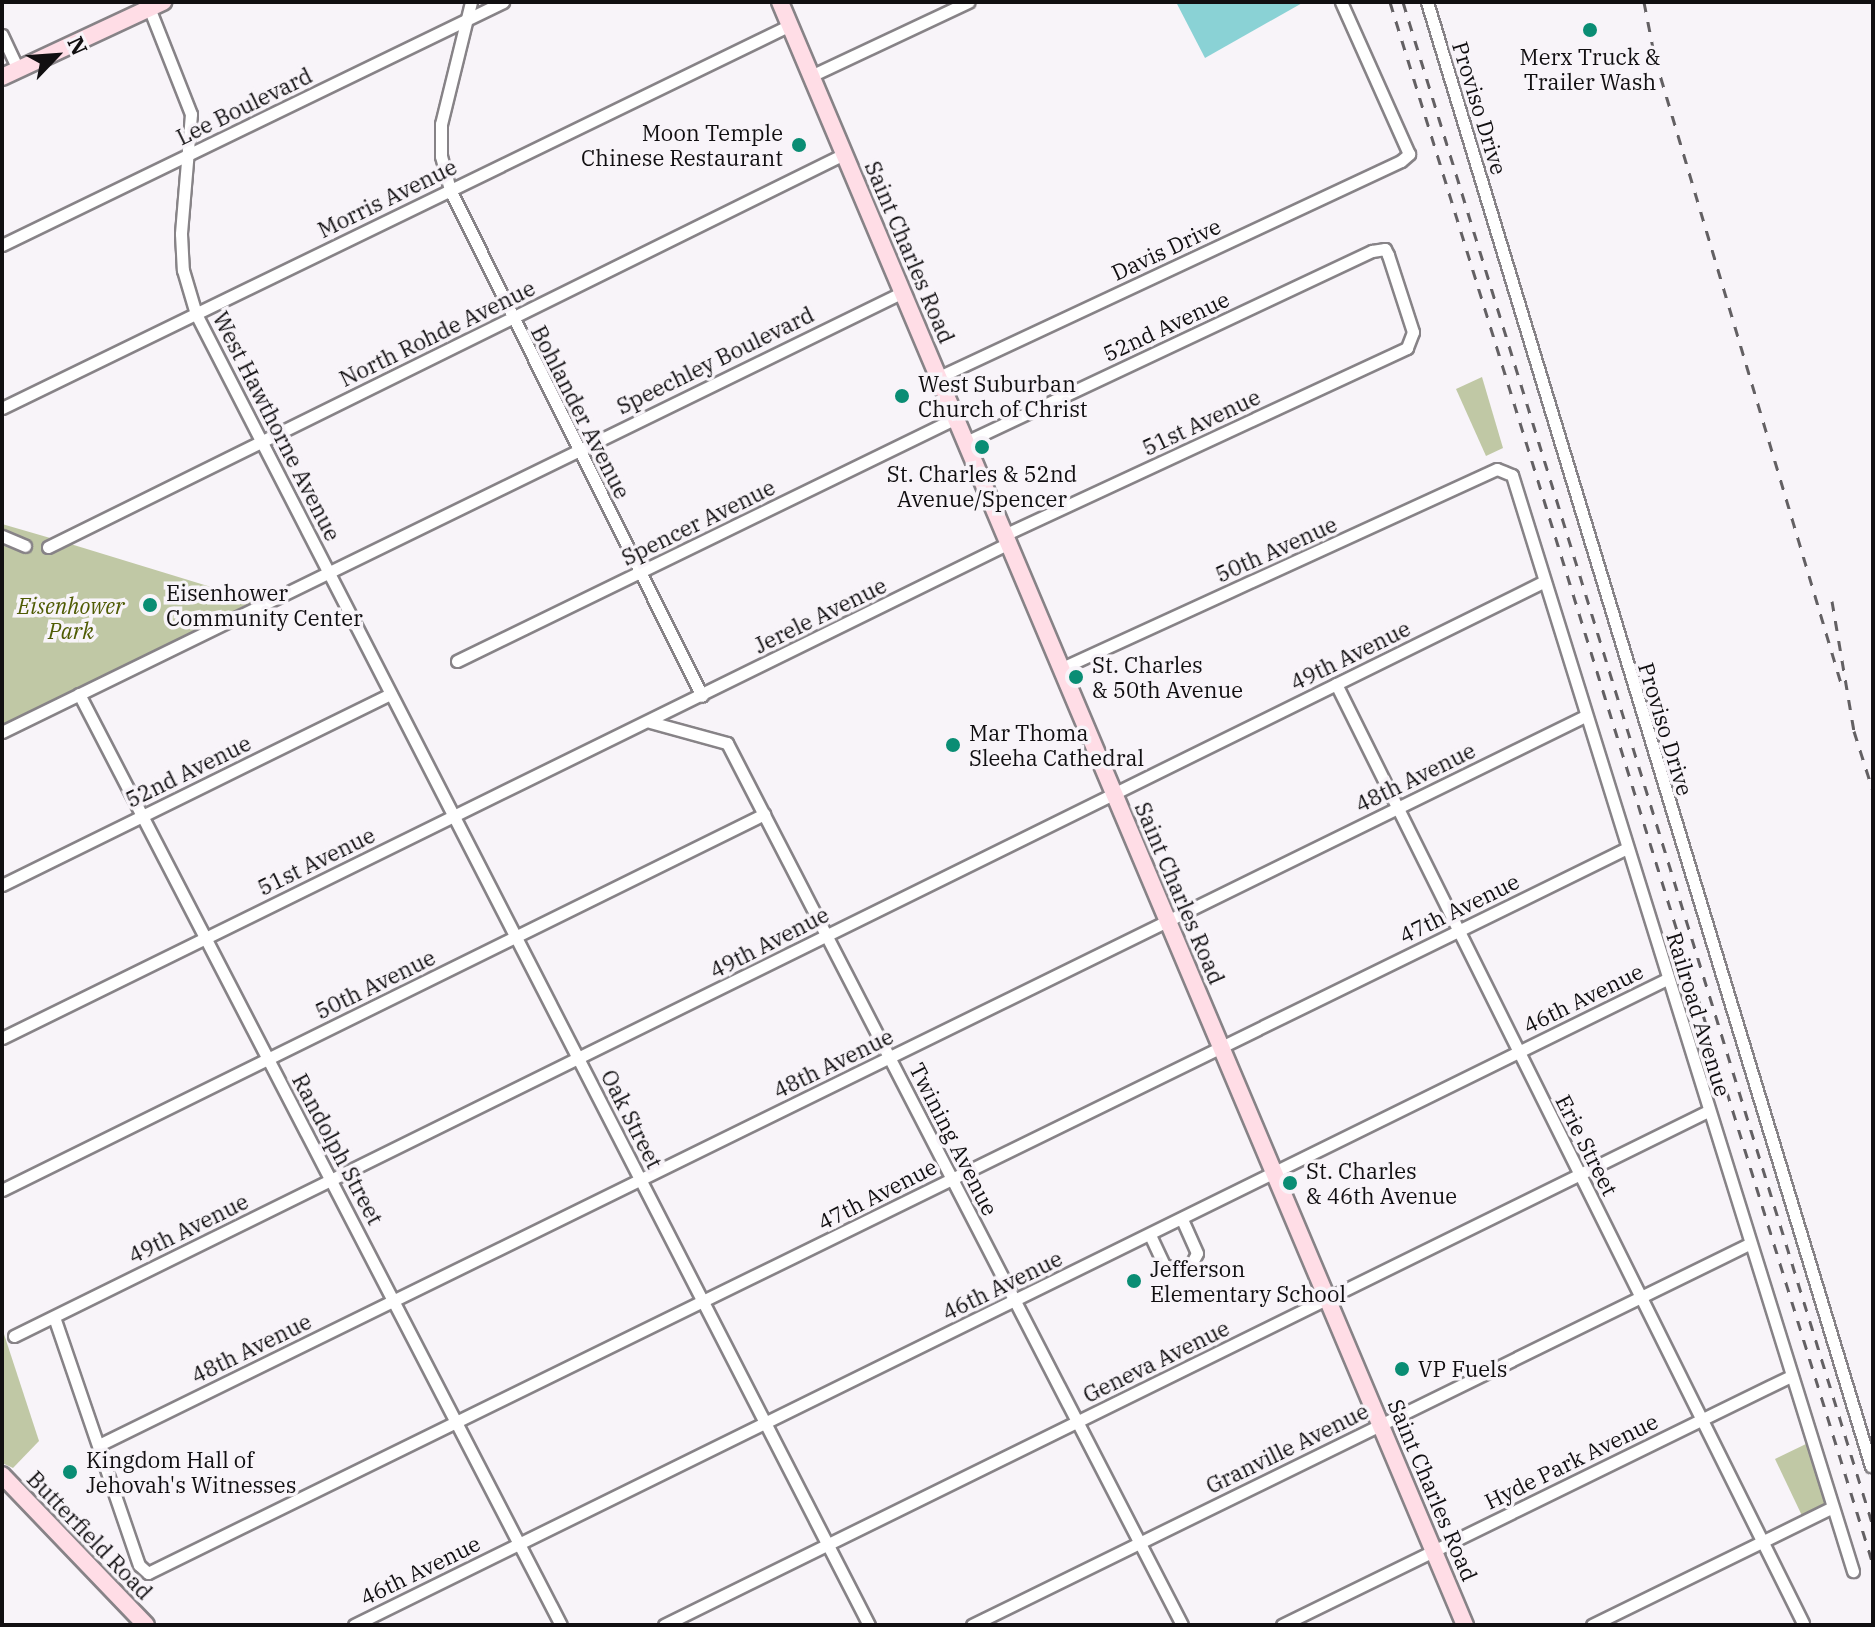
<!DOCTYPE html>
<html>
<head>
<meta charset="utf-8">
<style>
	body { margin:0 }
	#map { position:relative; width:1875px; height:1627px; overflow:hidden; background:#f8f4f9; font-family:"IBM Plex Serif",serif }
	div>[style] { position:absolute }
	.green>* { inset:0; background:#c0c8a5 }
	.water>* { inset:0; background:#8ad2d5 }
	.roads { filter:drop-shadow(2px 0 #878387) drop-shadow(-2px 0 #878387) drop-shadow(0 2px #878387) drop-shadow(0 -2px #878387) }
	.minor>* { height:11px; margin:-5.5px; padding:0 5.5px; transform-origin:5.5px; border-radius:5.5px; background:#fff }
	.secondary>* { height:16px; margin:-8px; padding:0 8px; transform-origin:8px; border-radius:8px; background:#ffdde6 }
	.rail>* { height:3px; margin-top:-1.5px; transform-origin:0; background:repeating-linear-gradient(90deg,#636063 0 10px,transparent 0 20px) }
	.dots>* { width:22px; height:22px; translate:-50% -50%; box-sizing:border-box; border:4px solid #f8f4f9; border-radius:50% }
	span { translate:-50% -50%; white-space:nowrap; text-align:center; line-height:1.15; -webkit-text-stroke:7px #f8f4f9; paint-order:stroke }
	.poi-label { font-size:22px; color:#110f11 }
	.right { translate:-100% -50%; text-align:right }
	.left { translate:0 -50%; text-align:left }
	.street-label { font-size:22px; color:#110f11 }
	.park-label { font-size:22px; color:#4f5b04; font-style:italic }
	.frame { position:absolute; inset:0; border:4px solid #110f11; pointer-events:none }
	.north { position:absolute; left:16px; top:16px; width:80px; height:80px; -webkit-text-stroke:6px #f8f4f9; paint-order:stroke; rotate:65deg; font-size:22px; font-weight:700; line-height:32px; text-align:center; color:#110f11 }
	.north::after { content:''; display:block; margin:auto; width:28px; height:36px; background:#110f11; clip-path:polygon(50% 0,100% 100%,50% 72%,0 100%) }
</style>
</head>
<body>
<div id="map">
	<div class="green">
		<div style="clip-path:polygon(1482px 377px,1503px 448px,1486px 456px,1456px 389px)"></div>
		<div style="clip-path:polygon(2px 524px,64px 542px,257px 601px,2px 728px)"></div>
		<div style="clip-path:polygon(2px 1328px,39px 1441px,13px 1468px,2px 1463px)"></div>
		<div style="clip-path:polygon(1808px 1443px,1831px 1510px,1805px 1522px,1775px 1459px)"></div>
	</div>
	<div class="water">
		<div style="clip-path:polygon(1176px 2px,1304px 2px,1205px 58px)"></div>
	</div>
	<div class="roads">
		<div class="minor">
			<div style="left:471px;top:2px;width:126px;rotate:103.8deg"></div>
			<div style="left:441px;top:124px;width:32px;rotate:90deg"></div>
			<div style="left:441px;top:156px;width:35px;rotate:75deg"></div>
			<div style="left:450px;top:190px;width:565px;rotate:63.53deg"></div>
			<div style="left:1427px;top:2px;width:1530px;rotate:73.13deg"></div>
			<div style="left:148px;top:5px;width:117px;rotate:68.5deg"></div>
			<div style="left:191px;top:114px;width:120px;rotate:94.8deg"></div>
			<div style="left:181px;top:234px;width:36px;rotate:87deg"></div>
			<div style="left:183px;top:270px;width:46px;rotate:73.5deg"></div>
			<div style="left:196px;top:314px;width:1474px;rotate:62.83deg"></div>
			<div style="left:2px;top:35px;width:38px;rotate:65deg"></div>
			<div style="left:811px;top:76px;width:174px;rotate:-25.2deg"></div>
			<div style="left:2px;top:245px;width:557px;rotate:-25.87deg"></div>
			<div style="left:939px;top:377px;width:510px;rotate:-25.06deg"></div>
			<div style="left:1401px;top:161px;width:11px;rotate:-41deg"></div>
			<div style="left:1409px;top:154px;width:167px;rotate:-114.1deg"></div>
			<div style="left:2px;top:408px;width:876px;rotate:-25.92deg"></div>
			<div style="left:966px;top:442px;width:449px;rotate:-25.2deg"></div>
			<div style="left:1372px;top:251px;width:13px;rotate:-9deg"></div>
			<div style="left:1385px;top:249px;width:7px;rotate:63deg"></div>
			<div style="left:1388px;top:255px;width:81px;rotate:72deg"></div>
			<div style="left:1413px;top:332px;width:17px;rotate:111deg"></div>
			<div style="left:1407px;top:348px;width:443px;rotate:155.1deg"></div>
			<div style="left:2px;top:536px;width:25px;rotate:23deg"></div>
			<div style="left:48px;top:547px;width:888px;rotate:-26.28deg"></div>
			<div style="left:457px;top:661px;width:555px;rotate:-25.96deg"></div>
			<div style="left:1062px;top:668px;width:478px;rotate:-24.6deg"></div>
			<div style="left:1497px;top:469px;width:16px;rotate:22deg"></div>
			<div style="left:1512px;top:475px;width:1148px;rotate:72.72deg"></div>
			<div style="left:1336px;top:684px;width:1049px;rotate:63.56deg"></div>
			<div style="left:79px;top:694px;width:1048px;rotate:62.63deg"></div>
			<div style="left:650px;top:722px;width:80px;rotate:15.3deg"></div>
			<div style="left:727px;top:743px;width:992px;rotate:62.71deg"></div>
			<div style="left:2px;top:732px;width:1003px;rotate:-26.03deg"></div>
			<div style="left:2px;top:885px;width:433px;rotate:-26.2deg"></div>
			<div style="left:2px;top:1038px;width:1122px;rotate:-26.18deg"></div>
			<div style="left:2px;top:1190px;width:850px;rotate:-26.26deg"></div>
			<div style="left:1150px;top:1235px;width:33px;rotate:65deg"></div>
			<div style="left:1164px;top:1265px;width:24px;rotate:17deg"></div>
			<div style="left:1187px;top:1272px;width:21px;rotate:-62deg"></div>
			<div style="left:1197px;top:1253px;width:37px;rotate:-114deg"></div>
			<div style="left:54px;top:1317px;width:262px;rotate:71.1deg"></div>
			<div style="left:139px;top:1565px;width:12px;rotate:42deg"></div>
			<div style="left:148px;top:1573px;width:1647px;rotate:-26.11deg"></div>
			<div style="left:14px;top:1336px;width:1703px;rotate:-26.25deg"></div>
			<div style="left:99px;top:1445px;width:1655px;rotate:-26.13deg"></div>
			<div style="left:354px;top:1625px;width:1463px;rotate:-26.2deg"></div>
			<div style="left:664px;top:1625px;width:1164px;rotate:-26.21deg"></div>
			<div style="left:972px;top:1625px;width:865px;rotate:-26.12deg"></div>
			<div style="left:1282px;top:1625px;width:567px;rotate:-26.07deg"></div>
			<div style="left:1592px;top:1625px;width:266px;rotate:-26.1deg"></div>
		</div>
		<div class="secondary">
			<div style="left:780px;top:2px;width:1762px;rotate:67.12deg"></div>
			<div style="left:2px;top:77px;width:178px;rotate:-25deg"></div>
			<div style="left:2px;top:1475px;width:208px;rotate:46.2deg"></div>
		</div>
	</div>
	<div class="rail">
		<div style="left:1390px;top:2px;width:1635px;rotate:72.82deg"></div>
		<div style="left:1403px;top:2px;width:1595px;rotate:72.86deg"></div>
		<div style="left:1644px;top:2px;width:57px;rotate:78.9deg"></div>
		<div style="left:1655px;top:58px;width:652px;rotate:73.43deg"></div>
		<div style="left:1832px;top:601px;width:132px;rotate:80.4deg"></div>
		<div style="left:1854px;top:731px;width:63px;rotate:72.4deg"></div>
	</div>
	<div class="dots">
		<div style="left:1590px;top:30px;background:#0a8d74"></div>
		<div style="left:799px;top:145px;background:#0a8d74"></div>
		<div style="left:902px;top:396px;background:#0a8d74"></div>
		<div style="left:982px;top:447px;background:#0a8d74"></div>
		<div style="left:150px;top:605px;background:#0a8d74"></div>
		<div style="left:1076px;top:677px;background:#0a8d74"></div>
		<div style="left:953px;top:745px;background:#0a8d74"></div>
		<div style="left:1290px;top:1183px;background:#0a8d74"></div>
		<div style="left:1134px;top:1281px;background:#0a8d74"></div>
		<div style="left:1402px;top:1369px;background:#0a8d74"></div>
		<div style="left:70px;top:1472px;background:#0a8d74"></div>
	</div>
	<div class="poi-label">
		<span style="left:1590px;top:69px">Merx Truck &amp;<br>Trailer Wash</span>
		<span class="right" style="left:783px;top:145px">Moon Temple<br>Chinese Restaurant</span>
		<span class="left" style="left:918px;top:396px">West Suburban<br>Church of Christ</span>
		<span style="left:982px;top:486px">St. Charles &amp; 52nd<br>Avenue/Spencer</span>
		<span class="left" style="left:166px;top:605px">Eisenhower<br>Community Center</span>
		<span class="left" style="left:1092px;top:677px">St. Charles<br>&amp; 50th Avenue</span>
		<span class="left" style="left:969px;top:745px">Mar Thoma<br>Sleeha Cathedral</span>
		<span class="left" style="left:1306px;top:1183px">St. Charles<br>&amp; 46th Avenue</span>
		<span class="left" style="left:1150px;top:1281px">Jefferson<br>Elementary School</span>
		<span class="left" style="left:1418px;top:1369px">VP Fuels</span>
		<span class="left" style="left:86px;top:1472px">Kingdom Hall of<br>Jehovah's Witnesses</span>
	</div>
	<div class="street-label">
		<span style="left:244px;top:106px;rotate:-26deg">Lee Boulevard</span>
		<span style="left:1480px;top:108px;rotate:73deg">Proviso Drive</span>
		<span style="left:387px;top:198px;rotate:-26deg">Morris Avenue</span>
		<span style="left:1166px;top:249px;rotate:-25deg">Davis Drive</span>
		<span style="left:910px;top:252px;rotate:67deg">Saint Charles Road</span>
		<span style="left:1166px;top:326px;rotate:-25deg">52nd Avenue</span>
		<span style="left:437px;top:333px;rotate:-26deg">North Rohde Avenue</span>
		<span style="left:715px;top:360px;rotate:-26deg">Speechley Boulevard</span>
		<span style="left:581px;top:412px;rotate:63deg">Bohlander Avenue</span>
		<span style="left:1201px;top:422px;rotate:-25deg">51st Avenue</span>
		<span style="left:277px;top:426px;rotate:63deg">West Hawthorne Avenue</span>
		<span style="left:698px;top:522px;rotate:-26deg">Spencer Avenue</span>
		<span style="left:1276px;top:549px;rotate:-24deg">50th Avenue</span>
		<span style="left:820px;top:615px;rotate:-26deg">Jerele Avenue</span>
		<span style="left:1350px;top:655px;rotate:-26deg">49th Avenue</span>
		<span style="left:1666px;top:729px;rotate:73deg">Proviso Drive</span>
		<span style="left:188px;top:771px;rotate:-26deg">52nd Avenue</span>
		<span style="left:1415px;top:777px;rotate:-26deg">48th Avenue</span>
		<span style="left:316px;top:861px;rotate:-26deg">51st Avenue</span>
		<span style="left:1180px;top:893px;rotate:67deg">Saint Charles Road</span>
		<span style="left:1459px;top:908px;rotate:-26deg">47th Avenue</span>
		<span style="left:769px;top:942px;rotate:-27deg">49th Avenue</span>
		<span style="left:375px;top:984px;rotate:-26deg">50th Avenue</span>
		<span style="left:1583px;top:998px;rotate:-26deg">46th Avenue</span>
		<span style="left:1699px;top:1014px;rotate:73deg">Railroad Avenue</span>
		<span style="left:833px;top:1063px;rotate:-26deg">48th Avenue</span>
		<span style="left:632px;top:1119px;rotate:63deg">Oak Street</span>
		<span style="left:954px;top:1139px;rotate:63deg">Twining Avenue</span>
		<span style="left:1587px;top:1145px;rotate:63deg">Erie Street</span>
		<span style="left:338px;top:1149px;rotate:62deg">Randolph Street</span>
		<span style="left:877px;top:1194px;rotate:-27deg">47th Avenue</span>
		<span style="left:188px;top:1228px;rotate:-26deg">49th Avenue</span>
		<span style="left:1002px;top:1285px;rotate:-26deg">46th Avenue</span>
		<span style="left:251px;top:1348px;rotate:-26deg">48th Avenue</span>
		<span style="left:1156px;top:1361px;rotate:-26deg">Geneva Avenue</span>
		<span style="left:1287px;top:1448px;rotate:-26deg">Granville Avenue</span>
		<span style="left:1571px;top:1461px;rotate:-26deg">Hyde Park Avenue</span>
		<span style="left:1433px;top:1490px;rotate:67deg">Saint Charles Road</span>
		<span style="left:90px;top:1535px;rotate:46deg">Butterfield Road</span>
		<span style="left:420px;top:1570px;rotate:-26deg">46th Avenue</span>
	</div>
	<div class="park-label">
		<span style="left:71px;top:618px">Eisenhower<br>Park</span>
	</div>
	<div class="frame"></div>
	<div class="north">N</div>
</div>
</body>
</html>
